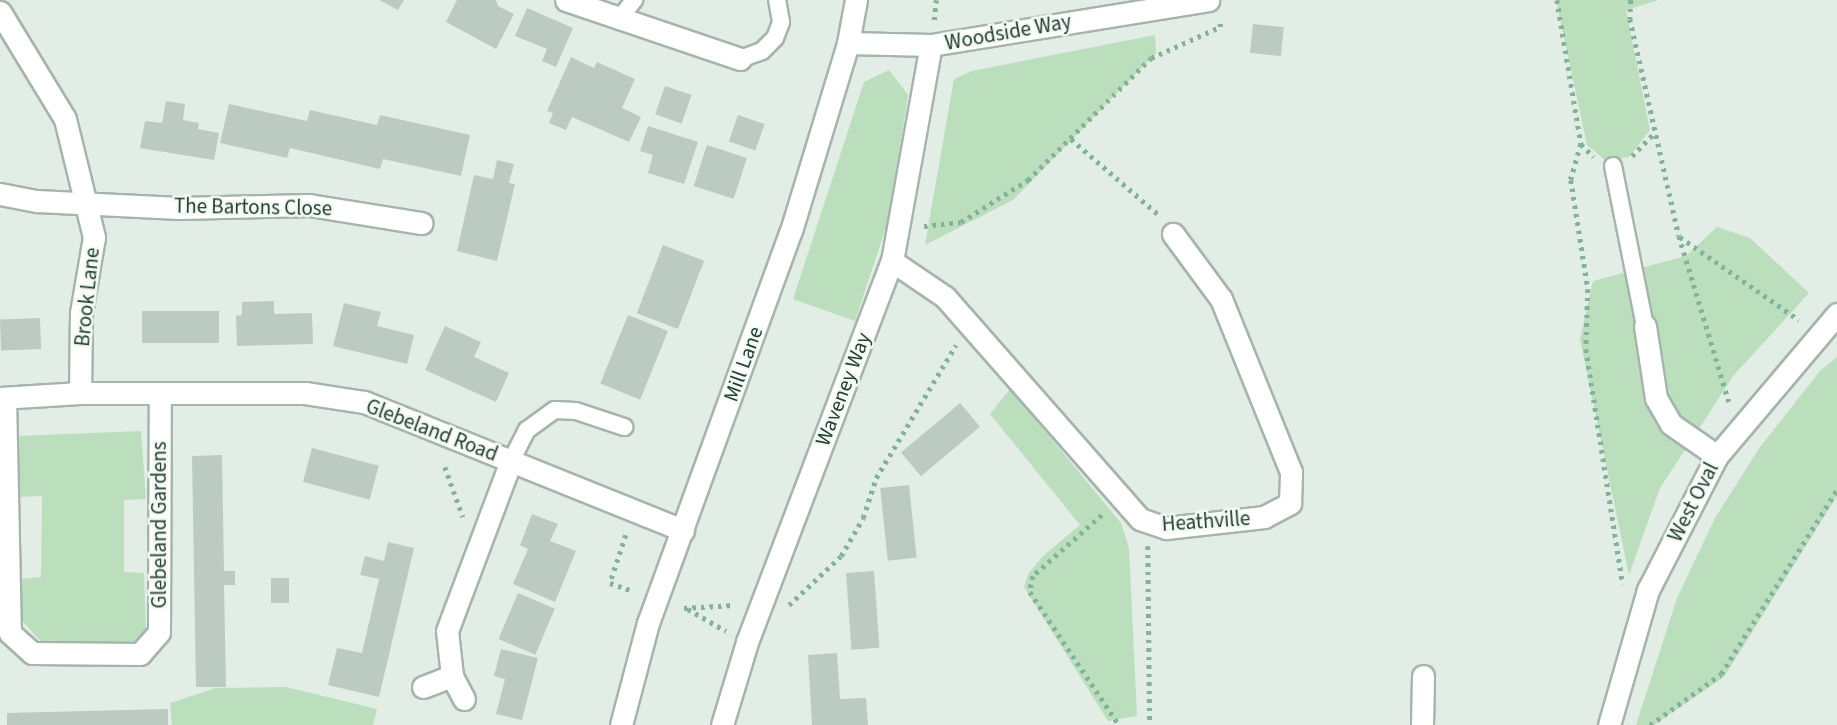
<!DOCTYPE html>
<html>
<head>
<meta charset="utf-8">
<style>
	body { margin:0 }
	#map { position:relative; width:1837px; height:725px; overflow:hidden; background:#e2ede6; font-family:"Source Sans 3",sans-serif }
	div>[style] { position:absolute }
	.green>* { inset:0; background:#bbdfbd }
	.building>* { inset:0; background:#bbcbc1; transform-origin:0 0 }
	.path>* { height:4.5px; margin-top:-2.25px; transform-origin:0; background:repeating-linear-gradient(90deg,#82b299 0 3.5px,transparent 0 8.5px) }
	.roads { filter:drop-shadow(2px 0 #a5b5ac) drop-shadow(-2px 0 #a5b5ac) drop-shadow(0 2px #a5b5ac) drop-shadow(0 -2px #a5b5ac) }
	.lane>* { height:16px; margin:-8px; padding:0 8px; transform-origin:8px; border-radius:8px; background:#fff }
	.street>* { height:21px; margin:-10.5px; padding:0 10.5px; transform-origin:10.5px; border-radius:10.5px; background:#fff }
	.secondary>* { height:21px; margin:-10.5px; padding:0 10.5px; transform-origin:10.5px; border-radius:10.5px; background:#fff }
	span { translate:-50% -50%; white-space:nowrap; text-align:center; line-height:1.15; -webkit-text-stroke:5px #f3f9f5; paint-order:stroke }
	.street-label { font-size:21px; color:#223f31 }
</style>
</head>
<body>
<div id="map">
	<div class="green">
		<div style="clip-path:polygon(1556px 0,1659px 0,1626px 10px,1650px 130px,1629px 157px,1605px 160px,1587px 145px)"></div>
		<div style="clip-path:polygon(1155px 35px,1156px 53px,1013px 200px,925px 245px,954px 79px,972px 71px)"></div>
		<div style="clip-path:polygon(889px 70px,908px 95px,889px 218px,855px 321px,793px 299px,864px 82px)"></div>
		<div style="clip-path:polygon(1717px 227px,1750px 238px,1809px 293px,1734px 375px,1660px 488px,1629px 575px,1580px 339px,1593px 281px,1686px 256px)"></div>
		<div style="clip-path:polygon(1837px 357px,1837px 496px,1724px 677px,1654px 725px,1636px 725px,1677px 598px,1715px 518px,1760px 447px,1820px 371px)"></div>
		<div style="clip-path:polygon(1010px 389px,1121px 523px,1129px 548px,1137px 716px,1108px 721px,1024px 587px,1028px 574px,1043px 556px,1080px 525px,990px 414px)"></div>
		<div style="clip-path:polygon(141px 431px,146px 499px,124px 500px,124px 572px,144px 573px,146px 630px,133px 643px,41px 642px,21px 619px,22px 579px,41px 577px,42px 496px,18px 497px,17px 436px)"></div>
		<div style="clip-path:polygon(286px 687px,377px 709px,373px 725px,172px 725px,170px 703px,216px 688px)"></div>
	</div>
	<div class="building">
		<div style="clip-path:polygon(379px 0,404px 0,398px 10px)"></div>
		<div style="clip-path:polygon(457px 0,496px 0,498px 6px,514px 14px,496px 49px,446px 22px)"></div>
		<div style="clip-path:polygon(527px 8px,573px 28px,556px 67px,542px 61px,547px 49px,515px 36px)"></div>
		<div style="left:1253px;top:24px;width:31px;height:29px;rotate:6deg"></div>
		<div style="clip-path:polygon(571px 57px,594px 68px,597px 62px,635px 79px,622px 108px,641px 117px,629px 142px,572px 117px,566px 130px,549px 123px,553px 113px,547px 111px)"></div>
		<div style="left:665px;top:86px;width:28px;height:30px;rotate:19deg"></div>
		<div style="clip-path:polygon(166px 101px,185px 104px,183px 120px,199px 123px,198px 129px,219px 133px,214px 160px,140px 148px,145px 121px,162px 123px)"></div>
		<div style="clip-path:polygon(229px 104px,307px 121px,310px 110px,377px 125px,380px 115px,470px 135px,461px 176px,383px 159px,380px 169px,290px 148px,287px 158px,220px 143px)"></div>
		<div style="left:738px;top:115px;width:28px;height:28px;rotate:19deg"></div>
		<div style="clip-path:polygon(648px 126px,698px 142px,684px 184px,648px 173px,653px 155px,640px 151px)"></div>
		<div style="left:707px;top:145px;width:42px;height:43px;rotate:18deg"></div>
		<div style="clip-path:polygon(497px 160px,514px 164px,509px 183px,515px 184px,497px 261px,457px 251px,474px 175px,493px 179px)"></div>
		<div style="left:663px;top:245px;width:44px;height:73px;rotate:21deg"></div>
		<div style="clip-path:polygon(274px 301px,274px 314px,312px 313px,313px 344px,237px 346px,236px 316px,242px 315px,242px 302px)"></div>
		<div style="clip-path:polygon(344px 303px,381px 312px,377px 326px,414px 335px,407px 364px,333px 346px)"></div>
		<div style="left:219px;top:311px;width:32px;height:77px;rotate:90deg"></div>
		<div style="left:628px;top:315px;width:43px;height:74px;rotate:22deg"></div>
		<div style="left:40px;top:318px;width:31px;height:40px;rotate:88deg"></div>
		<div style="clip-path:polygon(445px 326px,481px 342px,474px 357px,509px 373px,496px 402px,425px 370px)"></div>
		<div style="left:960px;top:403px;width:31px;height:77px;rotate:50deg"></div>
		<div style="left:312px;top:448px;width:69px;height:35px;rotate:15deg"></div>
		<div style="clip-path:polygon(222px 455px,224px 571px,235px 571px,235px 585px,224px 585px,226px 687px,196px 687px,192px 456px)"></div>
		<div style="left:909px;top:485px;width:73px;height:29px;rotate:84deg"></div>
		<div style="clip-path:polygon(532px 514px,558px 524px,550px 541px,576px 551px,555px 602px,513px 584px,528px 549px,520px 545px)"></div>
		<div style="clip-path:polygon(388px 542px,414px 548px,379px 697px,328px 685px,337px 648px,362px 653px,379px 579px,360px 575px,365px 556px,384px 561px)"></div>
		<div style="left:874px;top:571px;width:77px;height:28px;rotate:86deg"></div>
		<div style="left:271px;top:578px;width:18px;height:25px"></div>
		<div style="left:518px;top:593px;width:40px;height:50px;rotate:23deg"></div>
		<div style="clip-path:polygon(501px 649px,538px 658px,522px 720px,496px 714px,505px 679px,494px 676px)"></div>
		<div style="clip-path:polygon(837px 653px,840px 699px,866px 698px,868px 725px,812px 725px,808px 655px)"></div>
		<div style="clip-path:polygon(168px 709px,168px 725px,7px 725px,7px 713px)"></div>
	</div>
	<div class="path">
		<div style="left:1557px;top:0;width:146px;rotate:80.5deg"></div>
		<div style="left:1581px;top:144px;width:37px;rotate:106deg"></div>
		<div style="left:1571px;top:180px;width:110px;rotate:81.1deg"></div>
		<div style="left:1588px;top:289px;width:60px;rotate:91.9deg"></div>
		<div style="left:1586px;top:349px;width:238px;rotate:81.1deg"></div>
		<div style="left:1631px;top:0;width:19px;rotate:93deg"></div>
		<div style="left:1630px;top:19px;width:222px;rotate:77.3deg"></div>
		<div style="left:1679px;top:236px;width:173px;rotate:73.2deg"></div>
		<div style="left:934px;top:20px;width:20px;rotate:-84deg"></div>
		<div style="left:1071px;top:139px;width:116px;rotate:40.8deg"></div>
		<div style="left:1581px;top:144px;width:18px;rotate:45deg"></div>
		<div style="left:1632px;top:156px;width:33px;rotate:-46deg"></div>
		<div style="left:924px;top:226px;width:37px;rotate:-6deg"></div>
		<div style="left:961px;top:222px;width:79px;rotate:-32.1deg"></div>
		<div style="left:1028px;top:180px;width:173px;rotate:-44.8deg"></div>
		<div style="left:1151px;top:58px;width:76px;rotate:-24.2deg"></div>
		<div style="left:1220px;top:27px;width:7px;rotate:-90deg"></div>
		<div style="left:1680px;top:237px;width:145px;rotate:34.9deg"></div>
		<div style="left:445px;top:467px;width:53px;rotate:70.2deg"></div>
		<div style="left:1102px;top:515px;width:92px;rotate:138.5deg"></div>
		<div style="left:1033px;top:576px;width:16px;rotate:101deg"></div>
		<div style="left:1030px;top:592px;width:160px;rotate:56.2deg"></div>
		<div style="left:626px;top:535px;width:51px;rotate:108.4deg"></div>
		<div style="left:610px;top:583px;width:24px;rotate:19deg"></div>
		<div style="left:1148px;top:546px;width:179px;rotate:89.4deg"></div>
		<div style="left:789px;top:605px;width:71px;rotate:-43.3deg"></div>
		<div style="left:841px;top:556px;width:44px;rotate:-59.9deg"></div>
		<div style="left:863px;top:518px;width:42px;rotate:-72deg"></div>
		<div style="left:876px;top:478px;width:155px;rotate:-59deg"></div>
		<div style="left:684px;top:608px;width:51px;rotate:-3.4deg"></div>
		<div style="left:688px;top:609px;width:44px;rotate:30.1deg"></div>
		<div style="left:1650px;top:725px;width:87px;rotate:-35.7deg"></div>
		<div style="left:1721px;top:674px;width:218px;rotate:-57.8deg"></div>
	</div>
	<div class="roads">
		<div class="lane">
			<div style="left:620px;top:18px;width:23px;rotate:-52deg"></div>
			<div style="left:740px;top:59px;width:23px;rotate:-20deg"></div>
			<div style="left:762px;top:51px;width:18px;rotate:-45deg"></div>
			<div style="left:775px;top:38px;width:17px;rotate:-69deg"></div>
			<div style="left:781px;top:22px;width:22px;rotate:-100deg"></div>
			<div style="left:1613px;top:166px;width:163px;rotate:78.7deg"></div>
			<div style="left:511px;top:461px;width:35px;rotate:-63deg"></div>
			<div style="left:527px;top:430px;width:34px;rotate:-36deg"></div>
			<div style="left:555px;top:410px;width:21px;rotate:3deg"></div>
			<div style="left:576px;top:411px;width:51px;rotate:18.4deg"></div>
		</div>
		<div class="street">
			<div style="left:566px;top:0;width:184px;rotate:18.7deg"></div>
			<div style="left:0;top:12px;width:125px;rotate:58.7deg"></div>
			<div style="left:65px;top:119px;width:122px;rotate:76.2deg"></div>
			<div style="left:94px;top:237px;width:77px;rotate:99.7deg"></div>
			<div style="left:81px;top:313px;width:80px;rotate:90.7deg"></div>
			<div style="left:848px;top:43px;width:83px;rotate:1.4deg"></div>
			<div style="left:931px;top:45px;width:281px;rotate:-9.2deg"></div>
			<div style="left:0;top:194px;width:38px;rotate:11deg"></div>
			<div style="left:37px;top:201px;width:142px;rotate:2.8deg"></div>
			<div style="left:179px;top:208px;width:130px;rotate:-1.3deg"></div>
			<div style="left:309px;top:205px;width:114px;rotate:9.1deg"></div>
			<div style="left:892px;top:261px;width:64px;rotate:34.2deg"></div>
			<div style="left:945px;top:297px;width:295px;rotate:48.7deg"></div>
			<div style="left:1140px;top:519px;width:28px;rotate:19deg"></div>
			<div style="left:1166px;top:528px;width:99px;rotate:-6.4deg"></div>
			<div style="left:1264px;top:517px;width:30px;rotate:-28deg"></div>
			<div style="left:1290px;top:503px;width:31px;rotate:-88deg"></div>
			<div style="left:1291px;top:472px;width:187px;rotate:-112deg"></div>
			<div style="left:1221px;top:299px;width:81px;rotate:-126.4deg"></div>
			<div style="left:1645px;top:326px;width:73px;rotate:81.3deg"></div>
			<div style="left:1656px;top:398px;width:30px;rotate:60deg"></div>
			<div style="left:1671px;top:424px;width:56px;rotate:34.8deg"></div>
			<div style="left:0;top:398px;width:80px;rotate:-3.6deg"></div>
			<div style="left:80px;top:393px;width:225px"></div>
			<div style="left:305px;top:393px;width:60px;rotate:8.7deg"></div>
			<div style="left:364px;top:402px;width:344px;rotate:21.9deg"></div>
			<div style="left:5px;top:398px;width:235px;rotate:88.8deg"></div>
			<div style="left:10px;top:633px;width:30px;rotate:42deg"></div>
			<div style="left:32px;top:653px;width:108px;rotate:0.5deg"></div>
			<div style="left:140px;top:654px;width:29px;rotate:-49deg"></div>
			<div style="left:159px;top:632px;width:238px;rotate:-89.8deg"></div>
			<div style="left:423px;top:687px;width:31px;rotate:-21deg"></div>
			<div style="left:464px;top:699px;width:26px;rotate:-118deg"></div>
			<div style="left:452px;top:676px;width:45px;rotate:-96.3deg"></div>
			<div style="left:447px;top:631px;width:182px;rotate:-69.4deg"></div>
			<div style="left:722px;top:725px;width:87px;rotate:-73.2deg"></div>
			<div style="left:747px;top:642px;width:408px;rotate:-69.2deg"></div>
			<div style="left:892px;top:261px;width:219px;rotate:-79.8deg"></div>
			<div style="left:1422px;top:725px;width:49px;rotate:-88.8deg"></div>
			<div style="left:1609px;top:725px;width:141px;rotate:-73.9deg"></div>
			<div style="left:1648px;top:590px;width:151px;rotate:-62.8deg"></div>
			<div style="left:1717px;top:456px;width:186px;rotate:-49.8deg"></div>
		</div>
		<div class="secondary">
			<div style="left:621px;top:725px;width:106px;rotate:-75.2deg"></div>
			<div style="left:648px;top:623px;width:417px;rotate:-70deg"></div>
			<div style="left:791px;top:231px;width:196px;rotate:-73.1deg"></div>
			<div style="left:848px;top:43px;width:44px;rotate:-79.5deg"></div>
		</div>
	</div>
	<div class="street-label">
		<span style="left:1008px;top:32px;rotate:-10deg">Woodside Way</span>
		<span style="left:253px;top:207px;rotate:1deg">The Bartons Close</span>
		<span style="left:87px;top:297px;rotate:-84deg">Brook Lane</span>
		<span style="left:743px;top:364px;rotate:-70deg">Mill Lane</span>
		<span style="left:843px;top:389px;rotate:-69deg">Waveney Way</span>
		<span style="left:432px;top:430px;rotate:21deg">Glebeland Road</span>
		<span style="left:1693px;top:502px;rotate:-63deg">West Oval</span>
		<span style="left:1206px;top:521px;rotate:-4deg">Heathville</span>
		<span style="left:159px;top:525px;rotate:-90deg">Glebeland Gardens</span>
	</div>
</div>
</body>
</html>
